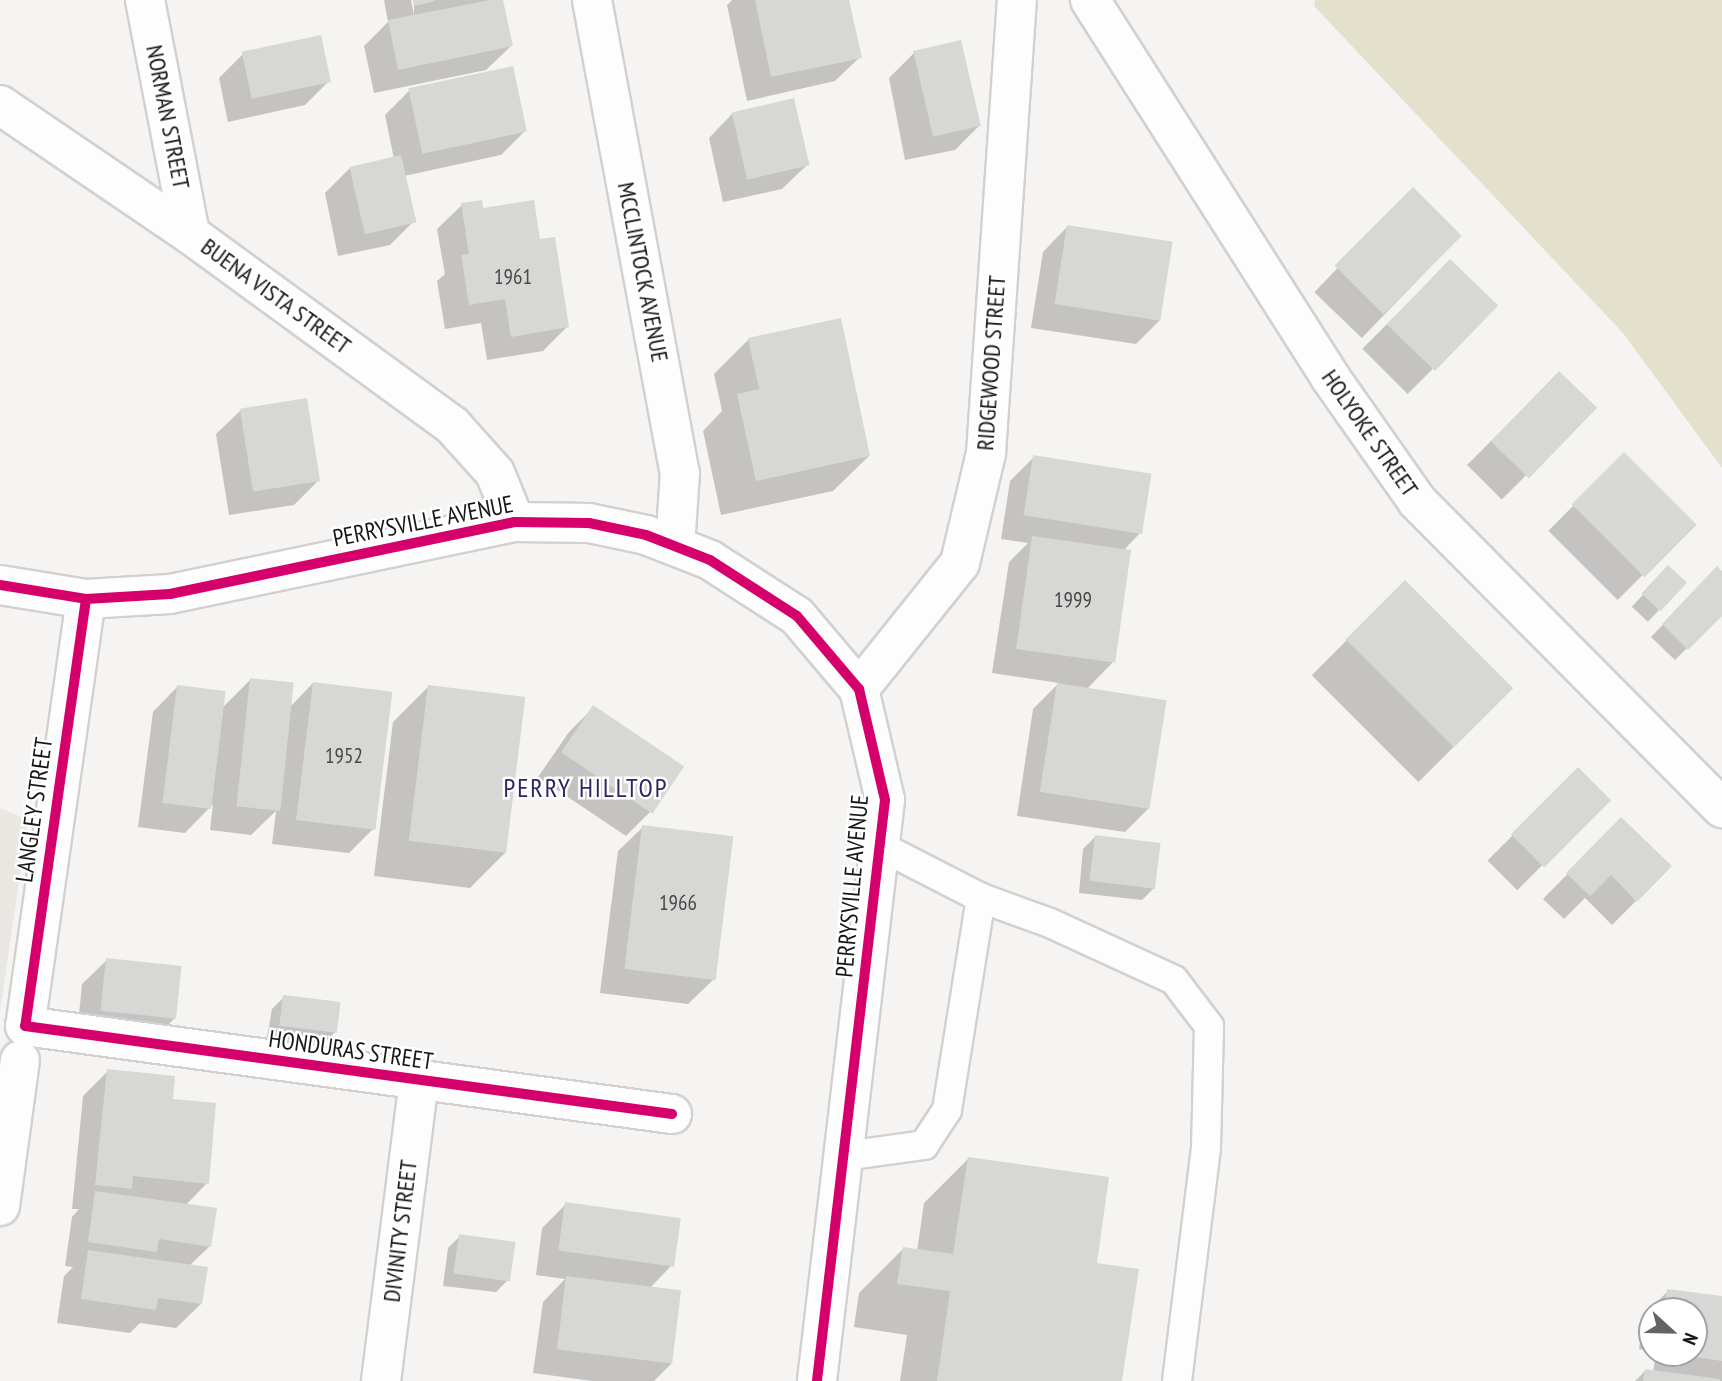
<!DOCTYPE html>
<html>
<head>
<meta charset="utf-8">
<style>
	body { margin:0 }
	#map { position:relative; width:1722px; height:1381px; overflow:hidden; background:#f5f4f3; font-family:"PT Sans Narrow",sans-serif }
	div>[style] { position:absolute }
	.built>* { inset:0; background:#e9e7e2 }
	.green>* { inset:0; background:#e3e0cc }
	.shadow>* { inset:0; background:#0003; transform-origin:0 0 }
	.building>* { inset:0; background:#d7d7d6; transform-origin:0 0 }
	.roads { filter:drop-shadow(2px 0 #d2d1d0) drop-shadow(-2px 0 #d2d1d0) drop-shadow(0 2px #d2d1d0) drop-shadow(0 -2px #d2d1d0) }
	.service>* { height:28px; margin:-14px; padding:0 14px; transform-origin:14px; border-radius:14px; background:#fefdfd }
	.minor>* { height:38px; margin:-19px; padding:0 19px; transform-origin:19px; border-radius:19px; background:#fefdfd }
	.tertiary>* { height:38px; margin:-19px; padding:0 19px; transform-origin:19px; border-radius:19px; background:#fefdfd }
	.cycleway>* { height:10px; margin:-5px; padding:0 5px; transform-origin:5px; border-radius:5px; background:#d6006c }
	span { translate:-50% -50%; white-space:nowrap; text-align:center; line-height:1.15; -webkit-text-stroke:5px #fff; paint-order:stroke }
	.number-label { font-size:21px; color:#474746 }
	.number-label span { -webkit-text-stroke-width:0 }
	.street-label { font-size:24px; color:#171716 }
	.neighbourhood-label { font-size:26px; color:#282761; letter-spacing:2px }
	.north { position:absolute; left:1638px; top:1297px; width:70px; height:70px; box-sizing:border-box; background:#fff; border:2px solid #a2a2a2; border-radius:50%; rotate:112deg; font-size:19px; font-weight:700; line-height:28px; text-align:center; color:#171716 }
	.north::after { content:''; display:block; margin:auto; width:24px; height:32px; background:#656463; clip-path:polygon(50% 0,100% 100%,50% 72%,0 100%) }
</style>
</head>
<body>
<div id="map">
	<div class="built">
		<div style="clip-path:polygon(0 808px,28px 820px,0 1012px)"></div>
	</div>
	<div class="green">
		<div style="clip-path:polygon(1315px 0,1722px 0,1722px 468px,1623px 333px,1314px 6px)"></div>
	</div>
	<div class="shadow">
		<div style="clip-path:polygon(384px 0,411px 0,414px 15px,414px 0,501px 0,511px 46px,486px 70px,374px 93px,364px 46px,388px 22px)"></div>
		<div style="clip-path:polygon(732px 0,847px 0,860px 57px,835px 81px,747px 101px,727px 5px)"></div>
		<div style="clip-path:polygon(914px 53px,979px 126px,955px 150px,905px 160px,889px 78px)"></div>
		<div style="clip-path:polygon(243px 54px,329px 81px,305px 105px,228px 122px,219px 78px)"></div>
		<div style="clip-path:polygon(409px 91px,525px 131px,501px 155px,404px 176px,414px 221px,390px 245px,338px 256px,325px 193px,349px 169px,394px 159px,385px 115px)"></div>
		<div style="clip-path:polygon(733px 113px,807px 165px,782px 189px,723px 202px,709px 138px)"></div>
		<div style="left:1413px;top:190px;width:66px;height:142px;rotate:44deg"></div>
		<div style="clip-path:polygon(462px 205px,539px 241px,567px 327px,543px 351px,487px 360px,481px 323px,445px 329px,437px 281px,445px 274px,437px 229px)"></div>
		<div style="clip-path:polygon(1067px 227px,1160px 320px,1136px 344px,1031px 328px,1043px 252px)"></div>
		<div style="left:1450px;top:261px;width:64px;height:124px;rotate:45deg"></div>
		<div style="clip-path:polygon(749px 339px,869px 456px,833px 491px,721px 515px,703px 431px,722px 411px,714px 374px)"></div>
		<div style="left:1559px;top:373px;width:49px;height:130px;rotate:45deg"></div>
		<div style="clip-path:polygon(241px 410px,318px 481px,294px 505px,229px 515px,216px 434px)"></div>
		<div style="left:1624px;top:455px;width:98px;height:107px;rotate:45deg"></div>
		<div style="clip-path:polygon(1034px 457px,1141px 532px,1123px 551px,1112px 663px,1087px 689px,1149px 808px,1125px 832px,1017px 816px,1033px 709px,1059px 683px,992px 673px,1009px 562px,1028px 543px,1001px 539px,1010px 481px)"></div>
		<div style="left:1668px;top:568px;width:22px;height:53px;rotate:43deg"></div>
		<div style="clip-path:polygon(1717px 569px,1722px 573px,1722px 613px,1675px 660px,1651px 637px)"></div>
		<div style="left:1405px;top:582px;width:151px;height:132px;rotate:45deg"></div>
		<div style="clip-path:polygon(251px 679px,289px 708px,313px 683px,373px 829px,349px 853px,272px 844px,276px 811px,251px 835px,210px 830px,213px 804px,185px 833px,138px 827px,153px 712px,177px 687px,222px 708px)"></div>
		<div style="clip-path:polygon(428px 687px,505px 853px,470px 888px,374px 876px,393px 722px)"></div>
		<div style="clip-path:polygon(593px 708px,650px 812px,626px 836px,538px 777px,569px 732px)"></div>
		<div style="left:1578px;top:770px;width:42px;height:128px;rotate:45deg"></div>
		<div style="clip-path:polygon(643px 827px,713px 980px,688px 1004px,600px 993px,618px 851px)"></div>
		<div style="clip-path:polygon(1095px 837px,1154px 888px,1142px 900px,1079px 893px,1083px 849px)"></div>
		<div style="clip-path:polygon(1597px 844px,1636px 901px,1612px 925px,1585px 898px,1564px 919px,1543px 899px)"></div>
		<div style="clip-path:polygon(107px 960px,175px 1018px,150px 1043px,77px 1035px,82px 984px)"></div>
		<div style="clip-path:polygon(284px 997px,335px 1032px,323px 1044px,267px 1037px,272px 1009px)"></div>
		<div style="clip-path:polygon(108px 1071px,171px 1101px,207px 1183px,185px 1206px,210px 1246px,189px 1266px,201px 1304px,176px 1328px,140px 1323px,130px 1333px,57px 1323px,64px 1276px,73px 1267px,65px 1266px,72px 1217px,79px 1209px,72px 1209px,83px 1096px)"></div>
		<div style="clip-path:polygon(968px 1159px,1095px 1265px,1120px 1381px,900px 1381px,907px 1335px,854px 1327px,859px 1293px,903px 1249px,917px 1251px,924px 1203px)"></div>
		<div style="clip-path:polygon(566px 1204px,672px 1265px,650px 1288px,671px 1364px,654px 1381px,592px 1381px,533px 1373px,543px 1302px,565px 1279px,536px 1275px,542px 1228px)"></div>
		<div style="clip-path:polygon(460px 1236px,508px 1280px,496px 1292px,443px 1286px,448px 1248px)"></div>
		<div style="clip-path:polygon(1668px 1291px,1722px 1298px,1722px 1381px,1635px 1381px,1645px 1371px,1653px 1372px,1656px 1353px,1694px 1353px,1694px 1311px,1652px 1311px,1652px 1351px,1639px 1349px,1644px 1315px)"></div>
	</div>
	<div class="building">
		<div style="clip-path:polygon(413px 0,435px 0,435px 1px,414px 6px)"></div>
		<div style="clip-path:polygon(490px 0,503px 0,513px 46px,398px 70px,388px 20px)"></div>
		<div style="clip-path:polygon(755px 0,849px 0,862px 58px,771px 77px)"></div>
		<div style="left:321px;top:35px;width:48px;height:81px;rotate:78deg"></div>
		<div style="left:961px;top:40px;width:88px;height:49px;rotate:77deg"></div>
		<div style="left:513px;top:66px;width:67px;height:107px;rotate:78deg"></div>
		<div style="left:794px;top:98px;width:69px;height:64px;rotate:77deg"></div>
		<div style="left:401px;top:155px;width:69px;height:53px;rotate:77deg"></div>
		<div style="left:1413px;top:187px;width:69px;height:111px;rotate:45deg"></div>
		<div style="clip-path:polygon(482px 200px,483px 208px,534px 200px,540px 239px,555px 237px,569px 327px,511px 337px,505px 299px,469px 305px,461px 255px,469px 254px,461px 203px)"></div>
		<div style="left:1067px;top:225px;width:107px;height:80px;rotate:9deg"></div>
		<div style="left:1450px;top:259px;width:67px;height:91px;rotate:44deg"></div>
		<div style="clip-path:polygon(841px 318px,870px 456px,756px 481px,737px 394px,759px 389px,748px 338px)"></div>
		<div style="left:1559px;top:371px;width:53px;height:98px;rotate:44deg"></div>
		<div style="left:307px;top:398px;width:84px;height:68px;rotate:81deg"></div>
		<div style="left:1624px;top:452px;width:103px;height:74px;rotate:45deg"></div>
		<div style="left:1033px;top:455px;width:120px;height:61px;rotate:9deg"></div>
		<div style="left:1032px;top:536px;width:100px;height:114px;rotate:8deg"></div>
		<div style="left:1668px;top:565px;width:26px;height:39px;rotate:43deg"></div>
		<div style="clip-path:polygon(1717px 566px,1722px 571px,1722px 616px,1688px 650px,1662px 624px)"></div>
		<div style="left:1405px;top:580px;width:153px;height:84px;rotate:45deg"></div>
		<div style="left:250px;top:678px;width:44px;height:129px;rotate:6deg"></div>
		<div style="left:313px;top:682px;width:80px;height:139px;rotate:7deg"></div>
		<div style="left:1057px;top:683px;width:111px;height:110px;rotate:9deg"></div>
		<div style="left:177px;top:685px;width:49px;height:119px;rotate:7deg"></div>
		<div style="left:428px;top:685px;width:98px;height:157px;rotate:7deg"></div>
		<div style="left:593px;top:705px;width:110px;height:57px;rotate:34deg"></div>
		<div style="left:1578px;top:767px;width:47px;height:95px;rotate:45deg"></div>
		<div style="clip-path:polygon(1621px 817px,1672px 866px,1637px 902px,1611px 875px,1590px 896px,1566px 873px)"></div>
		<div style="left:642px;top:825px;width:92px;height:145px;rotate:7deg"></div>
		<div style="left:1095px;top:835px;width:66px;height:46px;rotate:7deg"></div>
		<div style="left:106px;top:958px;width:76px;height:53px;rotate:6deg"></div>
		<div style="left:283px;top:995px;width:58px;height:31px;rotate:7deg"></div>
		<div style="clip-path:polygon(107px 1069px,175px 1076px,173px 1099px,216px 1103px,209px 1184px,133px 1176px,132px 1189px,95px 1185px)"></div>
		<div style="clip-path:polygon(968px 1157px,1109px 1177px,1097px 1263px,1139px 1269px,1122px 1381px,937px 1381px,950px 1291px,897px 1284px,903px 1247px,953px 1254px)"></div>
		<div style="clip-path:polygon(95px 1191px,217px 1208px,211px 1247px,159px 1239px,157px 1252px,88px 1242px)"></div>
		<div style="left:565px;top:1202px;width:117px;height:49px;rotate:8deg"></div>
		<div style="left:459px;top:1234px;width:57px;height:40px;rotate:8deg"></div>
		<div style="clip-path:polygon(88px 1250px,208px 1267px,202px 1304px,158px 1298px,156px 1310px,81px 1299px)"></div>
		<div style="left:566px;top:1276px;width:116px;height:74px;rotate:7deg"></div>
		<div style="clip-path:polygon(1667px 1289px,1722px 1296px,1722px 1361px,1680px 1355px,1694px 1353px,1694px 1311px,1664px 1311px)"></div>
		<div style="clip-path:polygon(1645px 1369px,1720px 1379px,1720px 1381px,1643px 1381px)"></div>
	</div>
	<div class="roads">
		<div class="service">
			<div style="left:880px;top:846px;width:114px;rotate:27.2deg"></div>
			<div style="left:845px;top:1156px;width:80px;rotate:-7.9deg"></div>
			<div style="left:924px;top:1145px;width:42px;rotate:-56.7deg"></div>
			<div style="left:947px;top:1110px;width:215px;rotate:-80.9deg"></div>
			<div style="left:981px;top:898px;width:73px;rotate:19.9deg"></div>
			<div style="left:1050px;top:923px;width:136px;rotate:24.7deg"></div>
			<div style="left:1174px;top:980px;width:58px;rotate:52.7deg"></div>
			<div style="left:1209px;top:1026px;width:122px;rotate:91.4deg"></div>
			<div style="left:1206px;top:1148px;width:235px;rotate:97.1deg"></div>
		</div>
		<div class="minor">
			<div style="left:145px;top:0;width:238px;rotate:79.1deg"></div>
			<div style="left:592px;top:0;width:481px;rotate:79.5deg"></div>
			<div style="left:680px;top:473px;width:73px;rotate:93.9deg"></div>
			<div style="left:1090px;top:0;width:447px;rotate:57.5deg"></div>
			<div style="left:1330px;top:377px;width:151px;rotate:54.9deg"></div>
			<div style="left:1417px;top:501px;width:433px;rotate:45.2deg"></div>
			<div style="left:0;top:105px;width:230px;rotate:34.2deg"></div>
			<div style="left:190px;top:234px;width:324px;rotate:36.1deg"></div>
			<div style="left:452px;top:425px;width:64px;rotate:48.1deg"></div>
			<div style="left:495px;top:473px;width:53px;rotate:67.8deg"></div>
			<div style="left:86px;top:599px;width:431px;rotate:98.1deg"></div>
			<div style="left:25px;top:1026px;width:653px;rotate:7.75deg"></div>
			<div style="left:859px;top:689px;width:161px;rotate:-51.3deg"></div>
			<div style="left:960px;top:563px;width:113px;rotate:-76.7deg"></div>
			<div style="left:986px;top:453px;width:454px;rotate:-86.1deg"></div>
			<div style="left:0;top:1206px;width:147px;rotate:-82.2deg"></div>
			<div style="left:381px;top:1381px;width:303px;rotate:-82.8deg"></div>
		</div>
		<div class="tertiary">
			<div style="left:0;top:585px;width:87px;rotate:9.2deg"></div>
			<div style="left:86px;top:599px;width:84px;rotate:-3.4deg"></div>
			<div style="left:170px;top:594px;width:352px;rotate:-11.8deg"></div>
			<div style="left:515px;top:522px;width:74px;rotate:0.8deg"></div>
			<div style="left:589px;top:523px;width:58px;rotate:11.9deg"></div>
			<div style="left:646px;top:535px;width:69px;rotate:21.3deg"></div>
			<div style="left:710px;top:560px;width:103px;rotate:32.8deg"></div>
			<div style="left:797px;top:616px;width:96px;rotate:49.7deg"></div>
			<div style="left:859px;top:689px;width:114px;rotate:76.8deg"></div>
			<div style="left:885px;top:800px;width:585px;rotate:96.68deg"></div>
		</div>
	</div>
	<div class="cycleway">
		<div style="left:0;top:585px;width:87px;rotate:9.2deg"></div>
		<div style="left:86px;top:599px;width:84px;rotate:-3.4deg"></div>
		<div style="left:170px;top:594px;width:352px;rotate:-11.8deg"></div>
		<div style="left:515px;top:522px;width:74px;rotate:0.8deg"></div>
		<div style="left:589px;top:523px;width:58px;rotate:11.9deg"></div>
		<div style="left:646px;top:535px;width:69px;rotate:21.3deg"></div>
		<div style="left:710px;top:560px;width:103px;rotate:32.8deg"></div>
		<div style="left:797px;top:616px;width:96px;rotate:49.7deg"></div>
		<div style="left:859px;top:689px;width:114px;rotate:76.8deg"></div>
		<div style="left:885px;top:800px;width:585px;rotate:96.68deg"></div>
		<div style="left:86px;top:599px;width:431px;rotate:98.1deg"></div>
		<div style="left:25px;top:1026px;width:653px;rotate:7.75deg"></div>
	</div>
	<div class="number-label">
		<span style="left:513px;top:277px">1961</span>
		<span style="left:1073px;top:600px">1999</span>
		<span style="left:344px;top:756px">1952</span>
		<span style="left:678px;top:903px">1966</span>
	</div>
	<div class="street-label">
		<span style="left:168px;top:117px;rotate:79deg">NORMAN STREET</span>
		<span style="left:643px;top:272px;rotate:79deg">MCCLINTOCK AVENUE</span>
		<span style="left:276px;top:296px;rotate:36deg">BUENA VISTA STREET</span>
		<span style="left:991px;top:363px;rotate:-86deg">RIDGEWOOD STREET</span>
		<span style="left:1370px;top:433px;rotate:55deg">HOLYOKE STREET</span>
		<span style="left:423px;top:521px;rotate:-11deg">PERRYSVILLE AVENUE</span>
		<span style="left:34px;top:810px;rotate:-82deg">LANGLEY STREET</span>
		<span style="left:852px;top:886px;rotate:-85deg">PERRYSVILLE AVENUE</span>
		<span style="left:351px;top:1050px;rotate:8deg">HONDURAS STREET</span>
		<span style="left:400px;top:1231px;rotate:-83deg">DIVINITY STREET</span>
	</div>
	<div class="neighbourhood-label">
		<span style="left:586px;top:788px">PERRY HILLTOP</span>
	</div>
	<div class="north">N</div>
</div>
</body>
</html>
